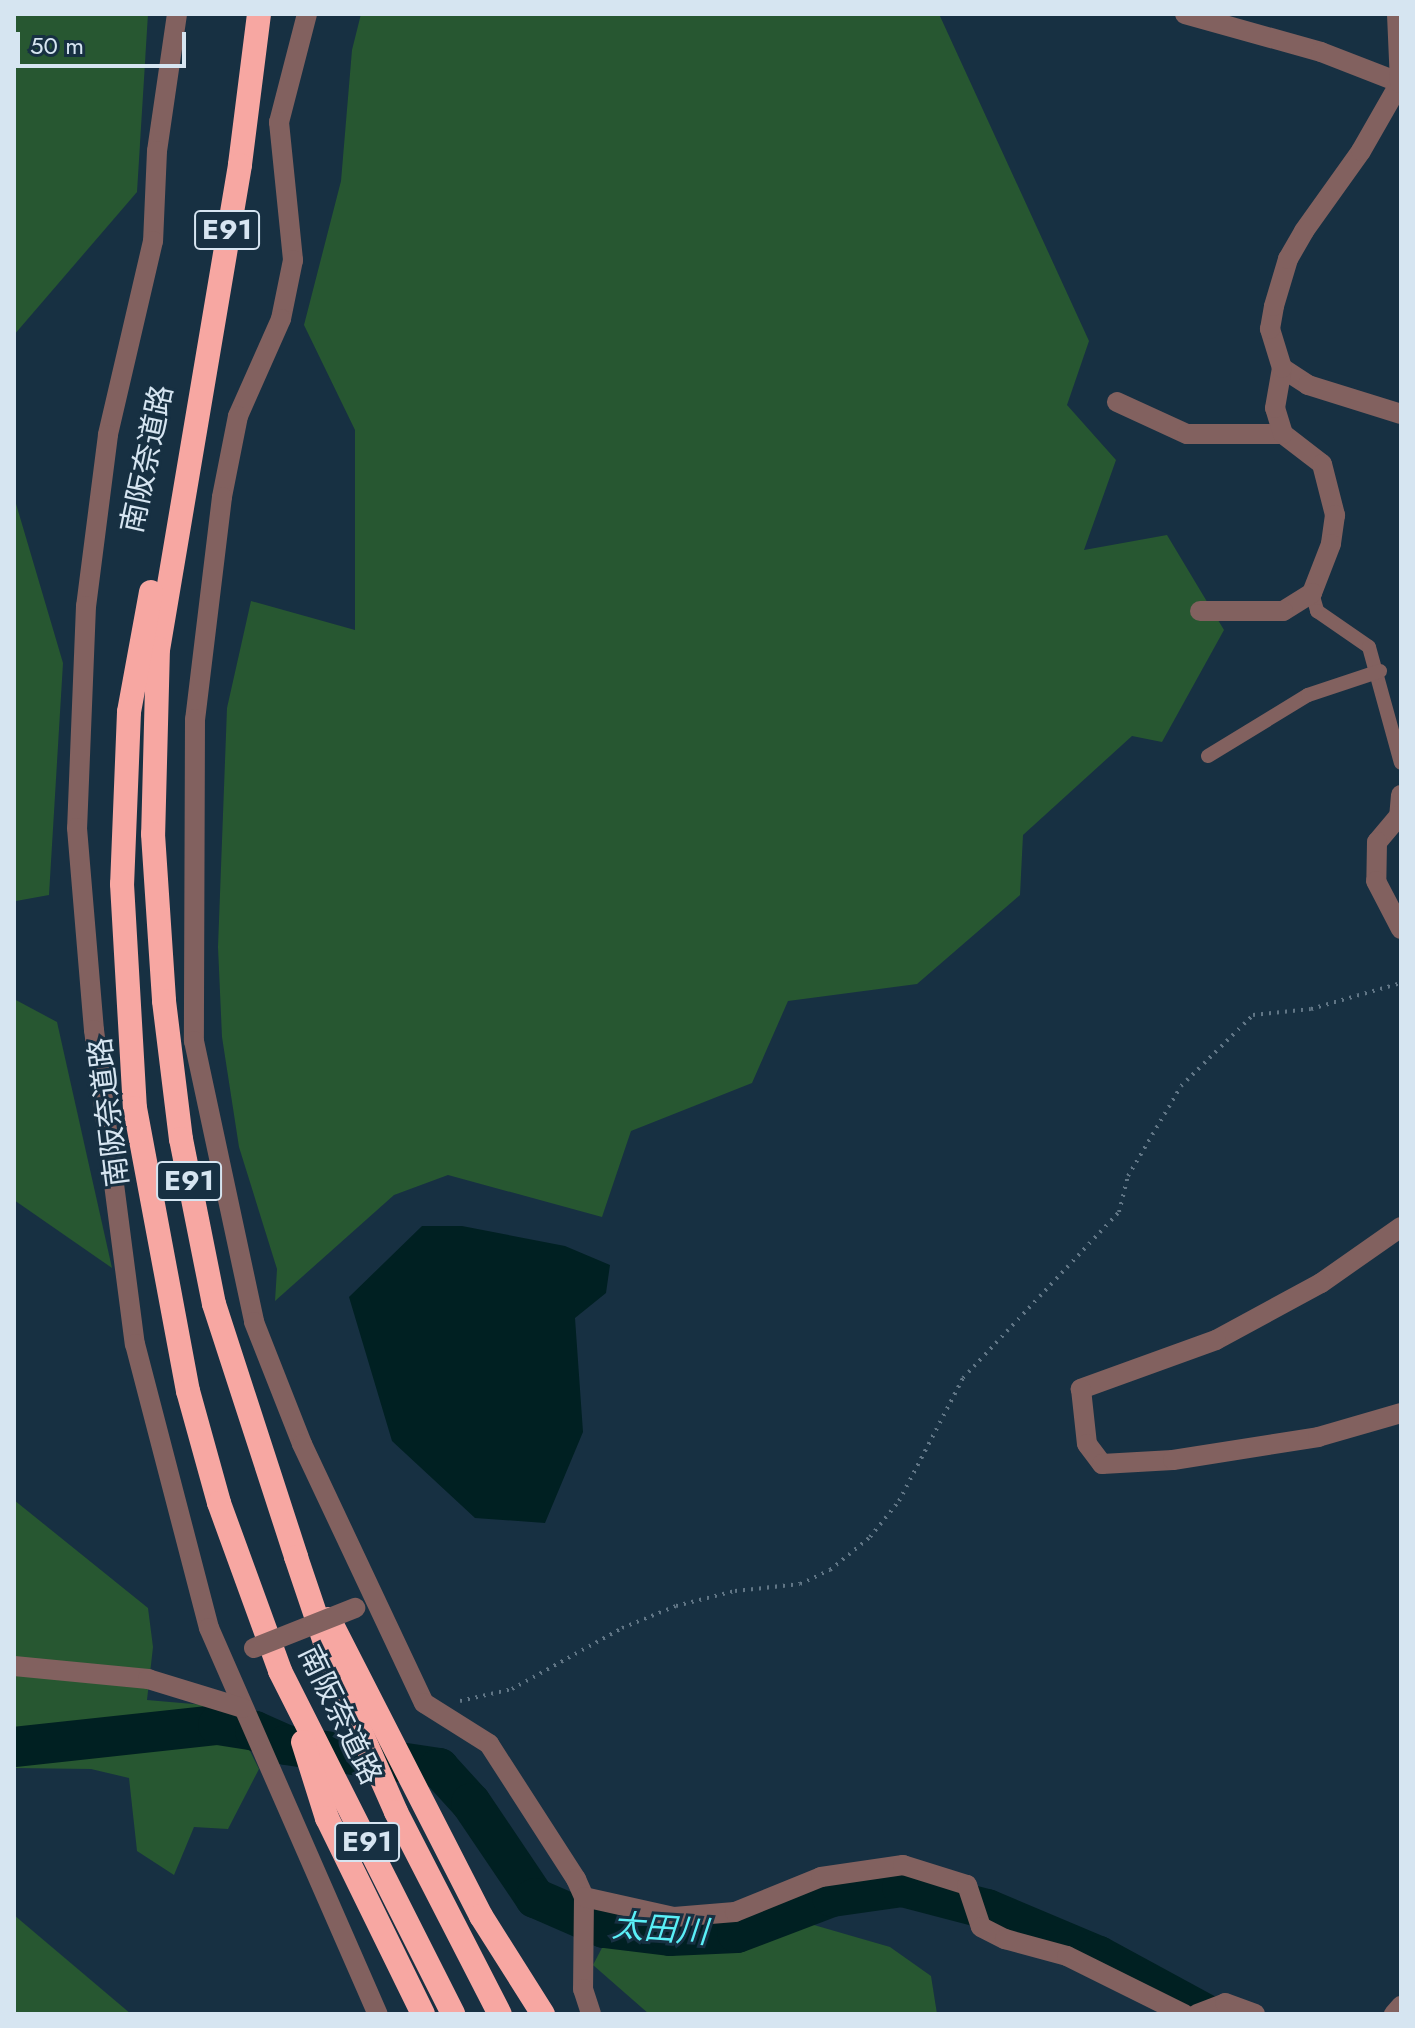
<!DOCTYPE html>
<html>
<head>
<meta charset="utf-8">
<style>
	body { margin:0 }
	#map { position:relative; width:1415px; height:2028px; overflow:hidden; background:#173042; font-family:Jost,"Noto Sans JP",sans-serif }
	div>[style] { position:absolute }
	.green>* { inset:0; background:#275731 }
	.water>* { inset:0; background:#002022 }
	.river>* { height:40px; margin:-20px; padding:0 20px; transform-origin:20px; border-radius:20px; background:#002022 }
	.path>* { height:4px; margin-top:-2px; transform-origin:0; background:repeating-linear-gradient(90deg,#617686 0 2px,transparent 0 8px) }
	.lane>* { height:14px; margin:-7px; padding:0 7px; transform-origin:7px; border-radius:7px; background:#82615f }
	.street>* { height:20px; margin:-10px; padding:0 10px; transform-origin:10px; border-radius:10px; background:#82615f }
	.highway>* { height:24px; margin:-12px; padding:0 12px; transform-origin:12px; border-radius:12px; background:#f7a7a2 }
	.street-bridge>* { height:20px; margin:-10px; padding:0 10px; transform-origin:10px; border-radius:10px; background:#82615f }
	span { translate:-50% -50%; white-space:nowrap; text-align:center; line-height:1.15; -webkit-text-stroke:6px #173042; paint-order:stroke }
	.shield-label span { padding:2px 6px; background:#173042; border:2px solid; border-radius:6px; -webkit-text-stroke-width:0 }
	.shield-label { font-size:28px; color:#d6e5f1; font-weight:700 }
	.street-label { font-size:30px; color:#d6e5f1 }
	.water-label { font-size:32px; color:#5aeff7; font-style:italic }
	.frame { position:absolute; inset:0; border:16px solid #d6e5f1; pointer-events:none }
	.scale { position:absolute; left:16px; top:32px; width:170px; height:36px; box-sizing:border-box; border:4px solid #d6e5f1; border-top:0; padding-left:10px; font-size:24px; line-height:28px; white-space:nowrap; color:#d6e5f1; -webkit-text-stroke:6px #173042; paint-order:stroke }
</style>
</head>
<body>
<div id="map">
	<div class="green">
		<div style="clip-path:polygon(14px 14px,148px 14px,137px 192px,14px 335px)"></div>
		<div style="clip-path:polygon(361px 14px,939px 14px,1089px 341px,1067px 405px,1116px 460px,1084px 550px,1167px 535px,1224px 630px,1162px 742px,1132px 736px,1023px 835px,1020px 895px,917px 984px,788px 1001px,752px 1083px,631px 1131px,602px 1217px,448px 1175px,394px 1195px,275px 1301px,277px 1269px,239px 1147px,222px 1037px,218px 947px,227px 708px,251px 601px,355px 630px,355px 430px,304px 325px,341px 181px,352px 50px)"></div>
		<div style="clip-path:polygon(14px 497px,63px 663px,49px 895px,16px 901px,14px 924px)"></div>
		<div style="clip-path:polygon(14px 999px,57px 1022px,112px 1268px,14px 1200px)"></div>
		<div style="clip-path:polygon(14px 1500px,148px 1608px,153px 1647px,147px 1700px,228px 1707px,259px 1769px,228px 1829px,194px 1827px,174px 1875px,137px 1851px,129px 1778px,91px 1769px,14px 1768px)"></div>
		<div style="clip-path:polygon(14px 1915px,131px 2014px,14px 2014px)"></div>
		<div style="clip-path:polygon(807px 1923px,890px 1947px,931px 1976px,937px 2014px,649px 2014px,593px 1965px,604px 1944px,653px 1952px)"></div>
	</div>
	<div class="water">
		<div style="clip-path:polygon(422px 1226px,462px 1226px,565px 1246px,610px 1265px,606px 1293px,575px 1318px,583px 1432px,545px 1523px,475px 1518px,392px 1441px,349px 1297px)"></div>
	</div>
	<div class="river">
		<div style="left:14px;top:1747px;width:205px;rotate:-6.2deg"></div>
		<div style="left:218px;top:1725px;width:37px;rotate:9deg"></div>
		<div style="left:255px;top:1731px;width:34px;rotate:24deg"></div>
		<div style="left:286px;top:1745px;width:155px;rotate:8.5deg"></div>
		<div style="left:439px;top:1768px;width:47px;rotate:47.6deg"></div>
		<div style="left:471px;top:1803px;width:115px;rotate:56deg"></div>
		<div style="left:535px;top:1898px;width:75px;rotate:23.5deg"></div>
		<div style="left:604px;top:1928px;width:66px;rotate:6.9deg"></div>
		<div style="left:670px;top:1936px;width:67px;rotate:-2.6deg"></div>
		<div style="left:737px;top:1933px;width:102px;rotate:-20.8deg"></div>
		<div style="left:832px;top:1897px;width:71px;rotate:-8.1deg"></div>
		<div style="left:902px;top:1887px;width:88px;rotate:14.5deg"></div>
		<div style="left:987px;top:1909px;width:121px;rotate:22.8deg"></div>
		<div style="left:1099px;top:1956px;width:122px;rotate:28.5deg"></div>
	</div>
	<div class="path">
		<div style="left:460px;top:1701px;width:53px;rotate:-13deg"></div>
		<div style="left:512px;top:1689px;width:126px;rotate:-29deg"></div>
		<div style="left:622px;top:1628px;width:58px;rotate:-22.2deg"></div>
		<div style="left:676px;top:1606px;width:61px;rotate:-14.3deg"></div>
		<div style="left:735px;top:1591px;width:65px;rotate:-6.1deg"></div>
		<div style="left:800px;top:1584px;width:33px;rotate:-25deg"></div>
		<div style="left:830px;top:1570px;width:52px;rotate:-39.5deg"></div>
		<div style="left:870px;top:1537px;width:46px;rotate:-51.1deg"></div>
		<div style="left:899px;top:1501px;width:139px;rotate:-62.5deg"></div>
		<div style="left:963px;top:1378px;width:228px;rotate:-46.8deg"></div>
		<div style="left:1119px;top:1212px;width:37px;rotate:-76deg"></div>
		<div style="left:1128px;top:1176px;width:104px;rotate:-59.5deg"></div>
		<div style="left:1181px;top:1086px;width:101px;rotate:-44.6deg"></div>
		<div style="left:1253px;top:1015px;width:58px;rotate:-5.9deg"></div>
		<div style="left:1311px;top:1009px;width:94px;rotate:-16.1deg"></div>
	</div>
	<div class="lane">
		<div style="left:1312px;top:593px;width:19px;rotate:74deg"></div>
		<div style="left:1317px;top:611px;width:63px;rotate:34.7deg"></div>
		<div style="left:1369px;top:647px;width:120px;rotate:74.6deg"></div>
		<div style="left:1208px;top:756px;width:117px;rotate:-31.4deg"></div>
		<div style="left:1308px;top:695px;width:76px;rotate:-18.4deg"></div>
	</div>
	<div class="street">
		<div style="left:177px;top:14px;width:138px;rotate:98.3deg"></div>
		<div style="left:157px;top:151px;width:90px;rotate:92.5deg"></div>
		<div style="left:153px;top:241px;width:199px;rotate:103.1deg"></div>
		<div style="left:108px;top:435px;width:172px;rotate:97.3deg"></div>
		<div style="left:86px;top:606px;width:222px;rotate:92.3deg"></div>
		<div style="left:77px;top:828px;width:203px;rotate:85.2deg"></div>
		<div style="left:94px;top:1030px;width:317px;rotate:82.6deg"></div>
		<div style="left:135px;top:1344px;width:293px;rotate:75.4deg"></div>
		<div style="left:209px;top:1628px;width:421px;rotate:66.4deg"></div>
		<div style="left:307px;top:14px;width:112px;rotate:104.5deg"></div>
		<div style="left:279px;top:122px;width:139px;rotate:84.2deg"></div>
		<div style="left:293px;top:260px;width:60px;rotate:101.5deg"></div>
		<div style="left:281px;top:319px;width:106px;rotate:113.9deg"></div>
		<div style="left:238px;top:416px;width:83px;rotate:101.2deg"></div>
		<div style="left:222px;top:497px;width:224px;rotate:96.9deg"></div>
		<div style="left:195px;top:719px;width:322px;rotate:90.2deg"></div>
		<div style="left:194px;top:1041px;width:287px;rotate:77.9deg"></div>
		<div style="left:254px;top:1322px;width:131px;rotate:68.5deg"></div>
		<div style="left:302px;top:1444px;width:286px;rotate:64.8deg"></div>
		<div style="left:424px;top:1703px;width:77px;rotate:32.2deg"></div>
		<div style="left:489px;top:1744px;width:161px;rotate:57.2deg"></div>
		<div style="left:576px;top:1879px;width:20px;rotate:66deg"></div>
		<div style="left:584px;top:1897px;width:92px;rotate:90.6deg"></div>
		<div style="left:583px;top:1989px;width:26px;rotate:72deg"></div>
		<div style="left:1185px;top:14px;width:141px;rotate:15.6deg"></div>
		<div style="left:1321px;top:52px;width:86px;rotate:21.2deg"></div>
		<div style="left:1282px;top:368px;width:31px;rotate:33deg"></div>
		<div style="left:1308px;top:385px;width:97px;rotate:17.3deg"></div>
		<div style="left:1117px;top:402px;width:77px;rotate:24.6deg"></div>
		<div style="left:1187px;top:434px;width:96px"></div>
		<div style="left:1283px;top:434px;width:49px;rotate:37.6deg"></div>
		<div style="left:1322px;top:464px;width:53px;rotate:75.7deg"></div>
		<div style="left:1335px;top:515px;width:29px;rotate:98deg"></div>
		<div style="left:1331px;top:544px;width:53px;rotate:111.2deg"></div>
		<div style="left:1312px;top:593px;width:34px;rotate:148deg"></div>
		<div style="left:1283px;top:611px;width:83px;rotate:180deg"></div>
		<div style="left:1283px;top:434px;width:27px;rotate:-107deg"></div>
		<div style="left:1275px;top:408px;width:41px;rotate:-80.1deg"></div>
		<div style="left:1282px;top:368px;width:41px;rotate:-107.1deg"></div>
		<div style="left:1270px;top:329px;width:23px;rotate:-80deg"></div>
		<div style="left:1274px;top:306px;width:49px;rotate:-73.4deg"></div>
		<div style="left:1288px;top:259px;width:32px;rotate:-60deg"></div>
		<div style="left:1304px;top:231px;width:98px;rotate:-54.5deg"></div>
		<div style="left:1361px;top:151px;width:78px;rotate:-60.2deg"></div>
		<div style="left:1400px;top:83px;width:69px;rotate:-92.5deg"></div>
		<div style="left:1401px;top:795px;width:21px;rotate:95deg"></div>
		<div style="left:1399px;top:816px;width:34px;rotate:130deg"></div>
		<div style="left:1377px;top:842px;width:39px;rotate:91deg"></div>
		<div style="left:1376px;top:881px;width:54px;rotate:62.5deg"></div>
		<div style="left:1401px;top:1227px;width:98px;rotate:145deg"></div>
		<div style="left:1321px;top:1283px;width:119px;rotate:151.5deg"></div>
		<div style="left:1216px;top:1340px;width:144px;rotate:160.1deg"></div>
		<div style="left:1081px;top:1389px;width:55px;rotate:83.8deg"></div>
		<div style="left:1087px;top:1444px;width:25px;rotate:53deg"></div>
		<div style="left:1102px;top:1464px;width:71px;rotate:-3.2deg"></div>
		<div style="left:1173px;top:1460px;width:147px;rotate:-9deg"></div>
		<div style="left:1318px;top:1437px;width:86px;rotate:-16.1deg"></div>
		<div style="left:14px;top:1666px;width:135px;rotate:5.5deg"></div>
		<div style="left:148px;top:1679px;width:99px;rotate:17deg"></div>
		<div style="left:584px;top:1897px;width:92px;rotate:12.5deg"></div>
		<div style="left:674px;top:1917px;width:61px;rotate:-4.7deg"></div>
		<div style="left:735px;top:1912px;width:93px;rotate:-22.1deg"></div>
		<div style="left:821px;top:1877px;width:83px;rotate:-8.3deg"></div>
		<div style="left:903px;top:1865px;width:67px;rotate:17.4deg"></div>
		<div style="left:967px;top:1885px;width:44px;rotate:71.6deg"></div>
		<div style="left:981px;top:1927px;width:27px;rotate:27deg"></div>
		<div style="left:1005px;top:1939px;width:64px;rotate:15.3deg"></div>
		<div style="left:1067px;top:1956px;width:131px;rotate:26.4deg"></div>
		<div style="left:1197px;top:2014px;width:30px;rotate:-21deg"></div>
		<div style="left:1225px;top:2003px;width:32px;rotate:20deg"></div>
		<div style="left:1394px;top:2014px;width:11px;rotate:-49deg"></div>
	</div>
	<div class="highway">
		<div style="left:259px;top:14px;width:152px;rotate:97.2deg"></div>
		<div style="left:240px;top:165px;width:490px;rotate:99.6deg"></div>
		<div style="left:158px;top:648px;width:186px;rotate:91.5deg"></div>
		<div style="left:153px;top:834px;width:167px;rotate:86.2deg"></div>
		<div style="left:164px;top:1001px;width:139px;rotate:83deg"></div>
		<div style="left:181px;top:1139px;width:168px;rotate:78.7deg"></div>
		<div style="left:214px;top:1304px;width:266px;rotate:72deg"></div>
		<div style="left:296px;top:1557px;width:128px;rotate:71.3deg"></div>
		<div style="left:337px;top:1678px;width:146px;rotate:66.2deg"></div>
		<div style="left:396px;top:1812px;width:227px;rotate:62.8deg"></div>
		<div style="left:151px;top:592px;width:122px;rotate:100.4deg"></div>
		<div style="left:129px;top:712px;width:172px;rotate:92.3deg"></div>
		<div style="left:122px;top:884px;width:224px;rotate:86.7deg"></div>
		<div style="left:135px;top:1108px;width:288px;rotate:79.4deg"></div>
		<div style="left:188px;top:1391px;width:116px;rotate:74.5deg"></div>
		<div style="left:219px;top:1503px;width:179px;rotate:70deg"></div>
		<div style="left:280px;top:1671px;width:384px;rotate:63.2deg"></div>
		<div style="left:329px;top:1619px;width:334px;rotate:62.9deg"></div>
		<div style="left:481px;top:1916px;width:116px;rotate:57.7deg"></div>
		<div style="left:303px;top:1742px;width:80px;rotate:72.5deg"></div>
		<div style="left:327px;top:1818px;width:218px;rotate:63.9deg"></div>
	</div>
	<div class="street-bridge">
		<div style="left:254px;top:1648px;width:109px;rotate:-21.6deg"></div>
	</div>
	<div class="shield-label">
		<span style="left:227px;top:230px">E91</span>
		<span style="left:189px;top:1181px">E91</span>
		<span style="left:367px;top:1842px">E91</span>
	</div>
	<div class="street-label">
		<span style="left:147px;top:459px;rotate:-78deg">南阪奈道路</span>
		<span style="left:109px;top:1112px;rotate:-97deg">南阪奈道路</span>
		<span style="left:340px;top:1715px;rotate:64deg">南阪奈道路</span>
	</div>
	<div class="water-label">
		<span style="left:660px;top:1929px;rotate:4deg">太田川</span>
	</div>
	<div class="frame"></div>
	<div class="scale">50 m</div>
</div>
</body>
</html>
